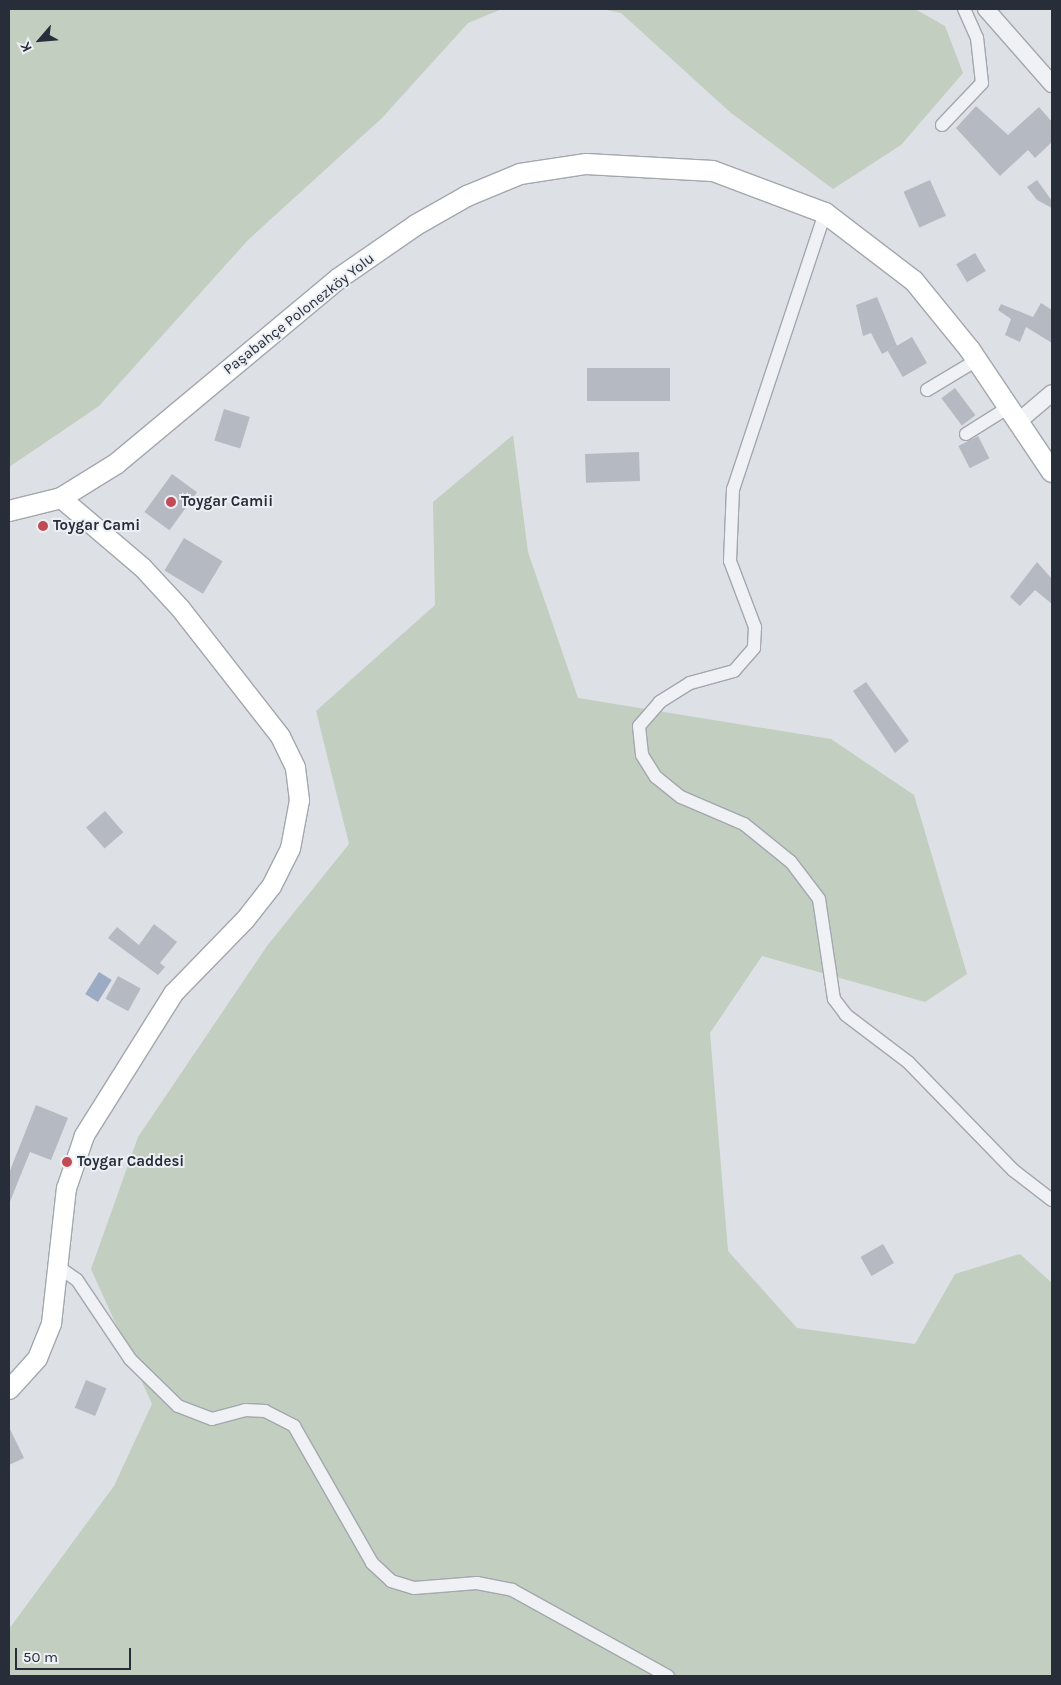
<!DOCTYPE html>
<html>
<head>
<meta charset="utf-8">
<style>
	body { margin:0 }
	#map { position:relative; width:1061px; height:1685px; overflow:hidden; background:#dde0e5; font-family:Karla,sans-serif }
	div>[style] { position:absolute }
	.green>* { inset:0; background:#c2cebf }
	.water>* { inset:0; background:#9babc3; transform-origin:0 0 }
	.building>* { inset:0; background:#b5b9c2; transform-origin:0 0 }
	.roads { filter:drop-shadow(1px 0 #a3a7ae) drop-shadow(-1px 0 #a3a7ae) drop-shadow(0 1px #a3a7ae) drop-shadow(0 -1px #a3a7ae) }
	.minor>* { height:12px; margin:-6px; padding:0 6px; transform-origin:6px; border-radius:6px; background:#eff1f4 }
	.tertiary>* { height:16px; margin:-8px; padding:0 8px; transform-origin:8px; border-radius:8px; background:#eff1f4 }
	.secondary>* { height:19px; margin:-9.5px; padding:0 9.5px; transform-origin:9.5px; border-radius:9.5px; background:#fff }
	.primary>* { height:20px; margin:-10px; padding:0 10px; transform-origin:10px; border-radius:10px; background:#fff }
	.dots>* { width:14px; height:14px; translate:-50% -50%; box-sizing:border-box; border:2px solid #eceff3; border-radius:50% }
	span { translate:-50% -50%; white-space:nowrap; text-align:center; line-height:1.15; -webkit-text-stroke:4px #eceff3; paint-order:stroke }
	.street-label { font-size:15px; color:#282d3a }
	.poi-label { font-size:15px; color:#282d3a; font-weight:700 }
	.left { translate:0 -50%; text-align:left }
	.frame { position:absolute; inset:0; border:10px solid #282d3a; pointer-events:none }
	.north { position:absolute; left:15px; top:15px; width:50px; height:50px; -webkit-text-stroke:4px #eceff3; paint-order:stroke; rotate:243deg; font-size:14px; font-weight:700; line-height:20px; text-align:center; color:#282d3a }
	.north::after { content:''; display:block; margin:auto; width:18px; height:22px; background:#282d3a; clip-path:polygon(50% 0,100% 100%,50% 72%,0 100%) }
	.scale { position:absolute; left:15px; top:1648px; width:116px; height:22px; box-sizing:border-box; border:2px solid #282d3a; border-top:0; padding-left:6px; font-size:15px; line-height:18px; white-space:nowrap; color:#282d3a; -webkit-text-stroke:4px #eceff3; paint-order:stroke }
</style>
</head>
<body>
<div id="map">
	<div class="green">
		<div style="clip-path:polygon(9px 9px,502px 9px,468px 23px,382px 118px,248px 240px,99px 406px,9px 467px)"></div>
		<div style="clip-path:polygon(602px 9px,915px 9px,945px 26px,963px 73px,901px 145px,833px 189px,731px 113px,621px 13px)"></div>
		<div style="clip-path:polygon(513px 435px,528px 552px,578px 698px,831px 739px,914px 795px,967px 974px,925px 1002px,762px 956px,710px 1033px,728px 1251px,797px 1328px,915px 1344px,955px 1274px,1020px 1254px,1052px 1283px,1052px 1676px,9px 1676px,9px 1629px,114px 1486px,152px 1404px,91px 1269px,138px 1137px,267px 946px,349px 844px,316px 711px,435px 605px,433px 502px)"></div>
	</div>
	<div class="water">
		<div style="left:99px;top:972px;width:15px;height:26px;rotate:32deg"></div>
	</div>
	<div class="building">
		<div style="clip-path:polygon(976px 106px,1008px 135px,1039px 107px,1052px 122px,1052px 142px,1035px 158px,1028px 150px,1000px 176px,956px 128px)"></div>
		<div style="left:930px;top:180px;width:39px;height:29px;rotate:66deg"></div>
		<div style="clip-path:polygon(1037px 180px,1052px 201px,1052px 208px,1037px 200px,1027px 187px)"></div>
		<div style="left:975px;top:253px;width:21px;height:22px;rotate:59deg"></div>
		<div style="clip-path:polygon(877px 297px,897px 346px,882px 354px,871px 333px,863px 336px,856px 305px)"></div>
		<div style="clip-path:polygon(1041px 303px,1052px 310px,1052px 343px,1026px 327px,1020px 342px,1005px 335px,1011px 319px,998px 310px,1001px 304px,1033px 317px)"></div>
		<div style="left:912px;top:337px;width:30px;height:28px;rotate:60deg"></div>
		<div style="left:587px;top:368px;width:83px;height:33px"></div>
		<div style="left:955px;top:388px;width:34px;height:17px;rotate:53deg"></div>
		<div style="left:224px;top:409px;width:27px;height:33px;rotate:17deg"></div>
		<div style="left:978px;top:436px;width:25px;height:22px;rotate:63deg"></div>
		<div style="left:639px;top:452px;width:29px;height:54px;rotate:88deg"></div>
		<div style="left:172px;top:474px;width:31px;height:47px;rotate:36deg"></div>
		<div style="left:184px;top:538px;width:45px;height:38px;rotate:31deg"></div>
		<div style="clip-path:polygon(1037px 562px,1052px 579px,1052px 604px,1035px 590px,1020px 606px,1010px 597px)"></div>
		<div style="clip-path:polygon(866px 682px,909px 741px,895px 753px,853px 691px)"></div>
		<div style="left:105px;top:811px;width:28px;height:25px;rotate:49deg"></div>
		<div style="clip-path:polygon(154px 924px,177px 942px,160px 963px,165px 967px,158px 975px,108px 938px,117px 927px,139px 945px)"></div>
		<div style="left:118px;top:976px;width:26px;height:26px;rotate:29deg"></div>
		<div style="clip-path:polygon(36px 1105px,68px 1118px,51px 1160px,30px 1152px,9px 1204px,9px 1173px)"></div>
		<div style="left:883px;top:1244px;width:22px;height:26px;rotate:60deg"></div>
		<div style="left:86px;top:1380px;width:22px;height:30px;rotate:22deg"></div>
		<div style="clip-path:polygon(9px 1427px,24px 1458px,9px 1465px)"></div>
	</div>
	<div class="roads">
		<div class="minor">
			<div style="left:942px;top:125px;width:58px;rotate:-46.4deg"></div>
			<div style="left:982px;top:83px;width:45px;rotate:-96.3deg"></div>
			<div style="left:977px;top:38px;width:32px;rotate:-114deg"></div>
			<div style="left:825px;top:213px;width:291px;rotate:108.4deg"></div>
			<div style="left:733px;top:489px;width:72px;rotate:92.4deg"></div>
			<div style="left:730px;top:561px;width:71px;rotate:69.3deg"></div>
			<div style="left:755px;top:627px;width:21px;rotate:93deg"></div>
			<div style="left:754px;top:648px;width:30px;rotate:131deg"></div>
			<div style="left:734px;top:671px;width:46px;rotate:164.7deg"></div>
			<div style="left:690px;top:683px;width:36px;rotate:148deg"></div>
			<div style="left:660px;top:702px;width:32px;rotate:131deg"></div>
			<div style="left:639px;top:726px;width:29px;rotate:84deg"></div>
			<div style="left:642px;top:755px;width:26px;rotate:58deg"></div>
			<div style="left:656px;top:777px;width:32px;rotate:39deg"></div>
			<div style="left:681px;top:797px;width:69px;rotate:23.2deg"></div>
			<div style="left:744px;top:824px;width:60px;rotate:39deg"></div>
			<div style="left:791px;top:862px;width:46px;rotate:52.9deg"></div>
			<div style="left:819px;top:899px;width:101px;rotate:81.5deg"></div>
			<div style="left:834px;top:999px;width:20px;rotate:53deg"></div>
			<div style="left:846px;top:1015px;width:78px;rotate:37.2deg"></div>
			<div style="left:908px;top:1062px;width:151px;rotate:45.8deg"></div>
			<div style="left:1013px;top:1170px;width:49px;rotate:37.6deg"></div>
			<div style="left:927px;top:390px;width:58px;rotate:-31deg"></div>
			<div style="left:966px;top:434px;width:51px;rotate:-32.1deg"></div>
			<div style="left:57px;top:1266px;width:24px;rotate:35deg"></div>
			<div style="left:77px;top:1280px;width:95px;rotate:56.1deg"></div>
			<div style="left:130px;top:1359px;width:67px;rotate:44.4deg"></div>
			<div style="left:178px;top:1406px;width:36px;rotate:21deg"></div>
			<div style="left:212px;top:1419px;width:34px;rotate:-15deg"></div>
			<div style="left:245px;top:1410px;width:20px;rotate:3deg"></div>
			<div style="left:265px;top:1411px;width:33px;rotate:27deg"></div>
			<div style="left:294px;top:1426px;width:158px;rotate:60.3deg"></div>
			<div style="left:372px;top:1563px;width:26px;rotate:43deg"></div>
			<div style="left:391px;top:1581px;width:24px;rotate:17deg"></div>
			<div style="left:414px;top:1588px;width:63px;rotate:-4.5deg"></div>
			<div style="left:477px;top:1583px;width:36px;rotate:11deg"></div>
			<div style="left:512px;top:1590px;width:178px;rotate:28.9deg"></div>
		</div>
		<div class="tertiary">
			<div style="left:986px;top:9px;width:100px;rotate:48.7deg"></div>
			<div style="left:1019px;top:421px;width:43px;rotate:-40.3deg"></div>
		</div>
		<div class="secondary">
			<div style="left:9px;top:1389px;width:42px;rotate:-47.9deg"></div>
			<div style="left:37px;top:1358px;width:38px;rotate:-68deg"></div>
			<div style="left:51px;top:1323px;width:136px;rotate:-83.7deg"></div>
			<div style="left:66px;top:1188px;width:56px;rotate:-71.2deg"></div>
			<div style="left:84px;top:1135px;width:168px;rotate:-57.9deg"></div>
			<div style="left:173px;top:993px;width:103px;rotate:-45.8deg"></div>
			<div style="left:245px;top:919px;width:42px;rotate:-51.8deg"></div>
			<div style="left:271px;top:886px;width:42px;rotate:-63.4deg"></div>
			<div style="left:290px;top:848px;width:49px;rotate:-79.4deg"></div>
			<div style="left:299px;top:800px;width:33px;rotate:-97deg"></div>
			<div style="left:295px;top:767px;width:34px;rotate:-116deg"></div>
			<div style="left:280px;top:736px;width:162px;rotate:-128deg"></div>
			<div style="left:180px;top:608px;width:56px;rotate:-132.8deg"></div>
			<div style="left:142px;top:567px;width:106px;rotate:-139.6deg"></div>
		</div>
		<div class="primary">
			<div style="left:9px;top:511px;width:54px;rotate:-14deg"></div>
			<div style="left:61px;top:498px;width:65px;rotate:-31.7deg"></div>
			<div style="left:116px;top:464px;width:289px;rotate:-39.8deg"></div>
			<div style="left:338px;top:279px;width:95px;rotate:-34.7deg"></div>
			<div style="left:416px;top:225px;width:59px;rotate:-29.6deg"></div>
			<div style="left:467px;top:196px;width:57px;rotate:-22.5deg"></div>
			<div style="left:520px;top:174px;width:67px;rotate:-8.6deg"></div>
			<div style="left:586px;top:164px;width:127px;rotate:3.2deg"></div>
			<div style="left:713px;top:171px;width:120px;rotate:20.6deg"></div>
			<div style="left:825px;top:213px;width:112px;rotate:37.4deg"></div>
			<div style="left:914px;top:281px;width:89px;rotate:50.9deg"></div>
			<div style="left:970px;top:350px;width:147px;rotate:56.1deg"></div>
		</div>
	</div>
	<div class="dots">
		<div style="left:171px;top:502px;background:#c14b55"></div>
		<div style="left:43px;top:526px;background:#c14b55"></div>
		<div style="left:67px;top:1162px;background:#c14b55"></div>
	</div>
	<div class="street-label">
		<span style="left:299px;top:314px;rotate:-38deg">Paşabahçe Polonezköy Yolu</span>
	</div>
	<div class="poi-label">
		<span class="left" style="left:181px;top:502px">Toygar Camii</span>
		<span class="left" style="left:53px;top:526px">Toygar Cami</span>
		<span class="left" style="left:77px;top:1162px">Toygar Caddesi</span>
	</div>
	<div class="frame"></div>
	<div class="north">K</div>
	<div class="scale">50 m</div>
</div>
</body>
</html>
